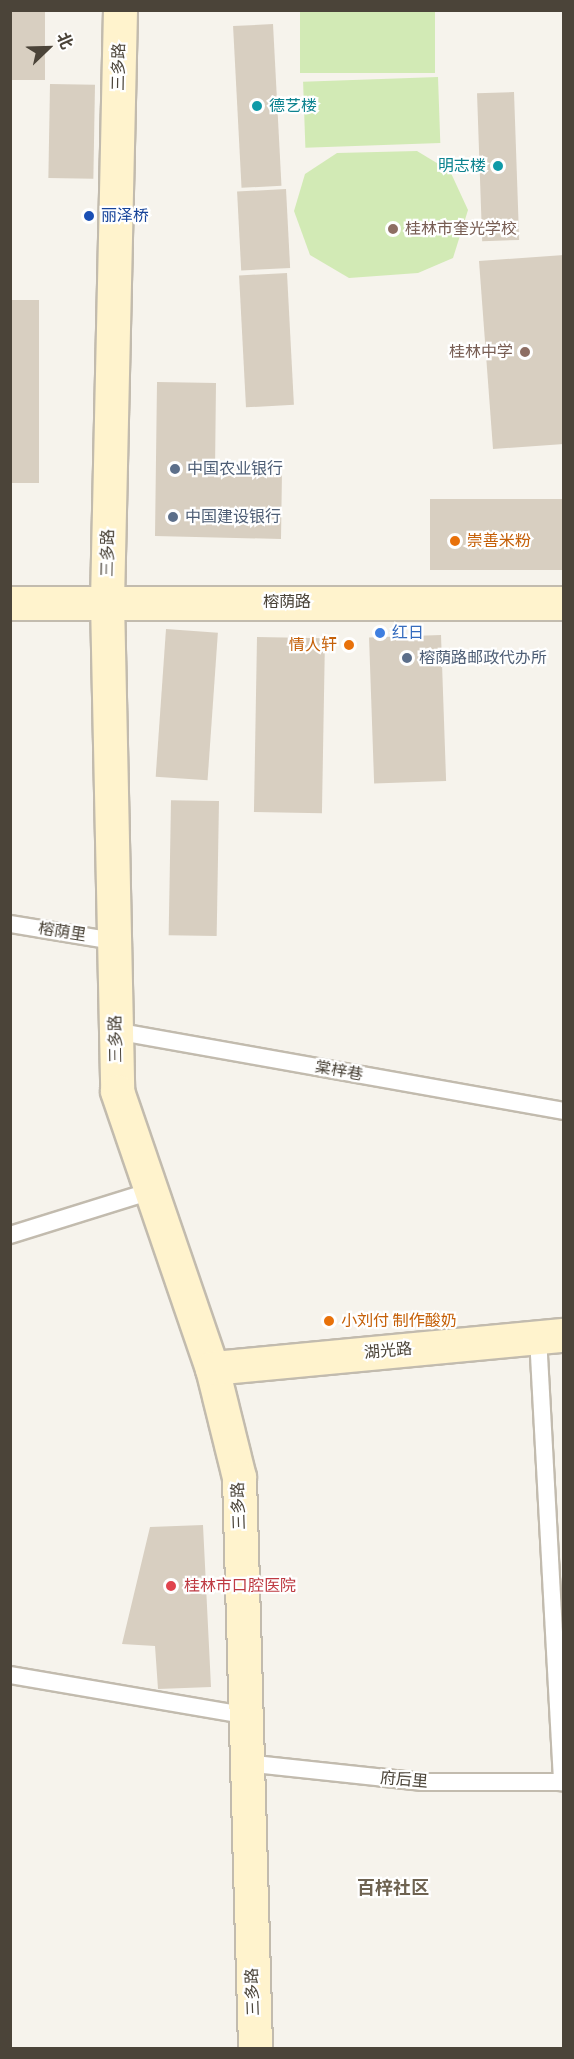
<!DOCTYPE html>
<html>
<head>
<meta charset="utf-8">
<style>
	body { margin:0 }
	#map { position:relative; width:574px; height:2059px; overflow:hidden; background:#f6f3ec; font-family:"Fira Sans Condensed","Noto Sans SC",sans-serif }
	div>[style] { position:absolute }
	.green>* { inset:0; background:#d2eab5; transform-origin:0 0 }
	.building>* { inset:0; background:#d8cfc1; transform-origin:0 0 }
	.roads { filter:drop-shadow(2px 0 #c2bbae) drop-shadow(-2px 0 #c2bbae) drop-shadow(0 2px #c2bbae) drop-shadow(0 -2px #c2bbae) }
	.lane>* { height:16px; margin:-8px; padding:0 8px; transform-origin:8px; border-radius:8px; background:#fff }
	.secondary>* { height:33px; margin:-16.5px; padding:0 16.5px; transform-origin:16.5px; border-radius:16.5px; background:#fff3cd }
	.dots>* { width:16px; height:16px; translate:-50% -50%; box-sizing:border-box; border:3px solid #fff; border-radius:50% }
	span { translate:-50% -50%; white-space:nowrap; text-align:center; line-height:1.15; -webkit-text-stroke:4.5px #fff; paint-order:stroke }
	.street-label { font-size:16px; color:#4b4439 }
	.culture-label { font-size:16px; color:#0d838f }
	.left { translate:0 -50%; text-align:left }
	.right { translate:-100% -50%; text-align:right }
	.transit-label { font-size:16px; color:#164399 }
	.education-label { font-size:16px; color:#785e54 }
	.service-label { font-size:16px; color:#4e5e75 }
	.food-label { font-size:16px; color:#c56008 }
	.shop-label { font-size:16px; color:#366cbe }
	.health-label { font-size:16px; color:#be3a42 }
	.neighbourhood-label { font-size:18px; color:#6e6250; font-weight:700 }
	.frame { position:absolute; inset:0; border:12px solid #4b4439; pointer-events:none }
	.north { position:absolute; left:18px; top:18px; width:60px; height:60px; -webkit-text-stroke:4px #fff; paint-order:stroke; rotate:67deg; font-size:16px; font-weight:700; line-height:24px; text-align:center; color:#4b4439 }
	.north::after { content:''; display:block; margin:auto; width:21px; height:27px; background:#4b4439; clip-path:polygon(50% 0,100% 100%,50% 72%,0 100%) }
</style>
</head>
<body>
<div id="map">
	<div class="green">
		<div style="left:300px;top:11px;width:135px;height:62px"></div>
		<div style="left:438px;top:77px;width:66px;height:135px;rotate:88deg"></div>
		<div style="clip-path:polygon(417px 151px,450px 171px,468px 210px,453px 258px,418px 273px,349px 278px,310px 255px,294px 211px,305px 174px,337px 153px)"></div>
	</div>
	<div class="building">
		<div style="left:10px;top:10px;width:35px;height:70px"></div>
		<div style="left:273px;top:24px;width:162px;height:40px;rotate:87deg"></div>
		<div style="left:50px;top:84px;width:45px;height:94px;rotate:1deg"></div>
		<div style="left:514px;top:92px;width:148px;height:37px;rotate:88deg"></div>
		<div style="left:286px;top:189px;width:79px;height:49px;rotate:87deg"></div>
		<div style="clip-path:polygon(564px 255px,564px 444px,493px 449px,479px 261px)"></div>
		<div style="left:287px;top:273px;width:132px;height:48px;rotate:87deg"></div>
		<div style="left:10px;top:300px;width:29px;height:183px"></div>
		<div style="clip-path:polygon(157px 382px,216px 383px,215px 471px,282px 472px,281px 539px,155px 536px)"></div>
		<div style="left:430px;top:499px;width:134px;height:71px"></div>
		<div style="left:166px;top:629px;width:52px;height:148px;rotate:4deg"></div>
		<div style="left:441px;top:635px;width:146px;height:72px;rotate:88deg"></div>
		<div style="left:257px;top:637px;width:68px;height:175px;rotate:1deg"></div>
		<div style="left:219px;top:801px;width:135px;height:48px;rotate:91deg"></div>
		<div style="clip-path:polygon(203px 1525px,211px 1687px,158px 1689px,155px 1646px,122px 1644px,150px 1527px)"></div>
	</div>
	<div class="roads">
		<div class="lane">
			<div style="left:10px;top:924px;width:105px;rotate:9.3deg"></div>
			<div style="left:115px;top:1031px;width:456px;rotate:10.1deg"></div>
			<div style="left:10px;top:1235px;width:148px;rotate:-17.3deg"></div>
			<div style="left:538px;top:1337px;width:446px;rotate:86.9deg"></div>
			<div style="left:10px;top:1675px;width:237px;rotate:9.7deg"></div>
			<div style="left:245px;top:1763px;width:179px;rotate:6.1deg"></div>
			<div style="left:423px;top:1782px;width:141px"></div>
		</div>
		<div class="secondary">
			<div style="left:120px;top:10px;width:591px;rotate:91.26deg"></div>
			<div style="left:107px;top:601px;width:490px;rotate:88.8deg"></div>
			<div style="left:117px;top:1091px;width:293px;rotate:71.1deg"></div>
			<div style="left:212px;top:1368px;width:112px;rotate:76.1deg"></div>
			<div style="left:239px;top:1477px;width:571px;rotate:88.39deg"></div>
			<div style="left:10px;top:603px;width:554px"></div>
			<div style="left:212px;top:1368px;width:354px;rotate:-5.4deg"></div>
		</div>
	</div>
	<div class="dots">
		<div style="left:257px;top:106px;background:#0f9aa8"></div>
		<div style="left:498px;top:166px;background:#0f9aa8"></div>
		<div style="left:89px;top:216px;background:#1a4fb4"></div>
		<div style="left:393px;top:229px;background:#8d6e63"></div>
		<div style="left:525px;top:352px;background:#8d6e63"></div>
		<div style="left:175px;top:469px;background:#5c6f8a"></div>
		<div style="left:173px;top:517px;background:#5c6f8a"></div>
		<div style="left:455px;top:541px;background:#e8710a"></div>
		<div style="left:380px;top:633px;background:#3f7fe0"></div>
		<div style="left:349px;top:645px;background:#e8710a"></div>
		<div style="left:407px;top:658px;background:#5c6f8a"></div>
		<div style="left:329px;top:1321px;background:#e8710a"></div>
		<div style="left:171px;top:1586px;background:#e0444e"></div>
	</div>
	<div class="street-label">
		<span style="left:119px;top:67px;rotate:-89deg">三多路</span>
		<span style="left:108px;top:553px;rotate:-89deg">三多路</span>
		<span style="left:287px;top:602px">榕荫路</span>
		<span style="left:62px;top:932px;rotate:9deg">榕荫里</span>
		<span style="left:116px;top:1039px;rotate:-91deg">三多路</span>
		<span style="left:339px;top:1071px;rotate:10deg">棠梓巷</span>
		<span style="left:388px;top:1351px;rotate:-5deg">湖光路</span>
		<span style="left:239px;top:1506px;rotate:-92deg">三多路</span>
		<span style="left:404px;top:1780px;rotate:5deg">府后里</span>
		<span style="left:253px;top:1992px;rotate:-92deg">三多路</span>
	</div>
	<div class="culture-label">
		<span class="left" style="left:269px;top:106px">德艺楼</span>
		<span class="right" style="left:486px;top:166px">明志楼</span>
	</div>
	<div class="transit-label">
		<span class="left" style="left:101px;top:216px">丽泽桥</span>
	</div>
	<div class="education-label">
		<span class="left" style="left:405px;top:229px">桂林市奎光学校</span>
		<span class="right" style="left:513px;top:352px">桂林中学</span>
	</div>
	<div class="service-label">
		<span class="left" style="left:187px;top:469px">中国农业银行</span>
		<span class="left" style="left:185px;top:517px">中国建设银行</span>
		<span class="left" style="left:419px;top:658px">榕荫路邮政代办所</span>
	</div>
	<div class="food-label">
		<span class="left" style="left:467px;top:541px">崇善米粉</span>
		<span class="right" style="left:337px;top:645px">情人轩</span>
		<span class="left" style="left:341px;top:1321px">小刘付 制作酸奶</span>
	</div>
	<div class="shop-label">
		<span class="left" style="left:392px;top:633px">红日</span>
	</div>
	<div class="health-label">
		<span class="left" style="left:184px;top:1586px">桂林市口腔医院</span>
	</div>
	<div class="neighbourhood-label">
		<span style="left:393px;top:1888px">百梓社区</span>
	</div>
	<div class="frame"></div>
	<div class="north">北</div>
</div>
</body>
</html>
